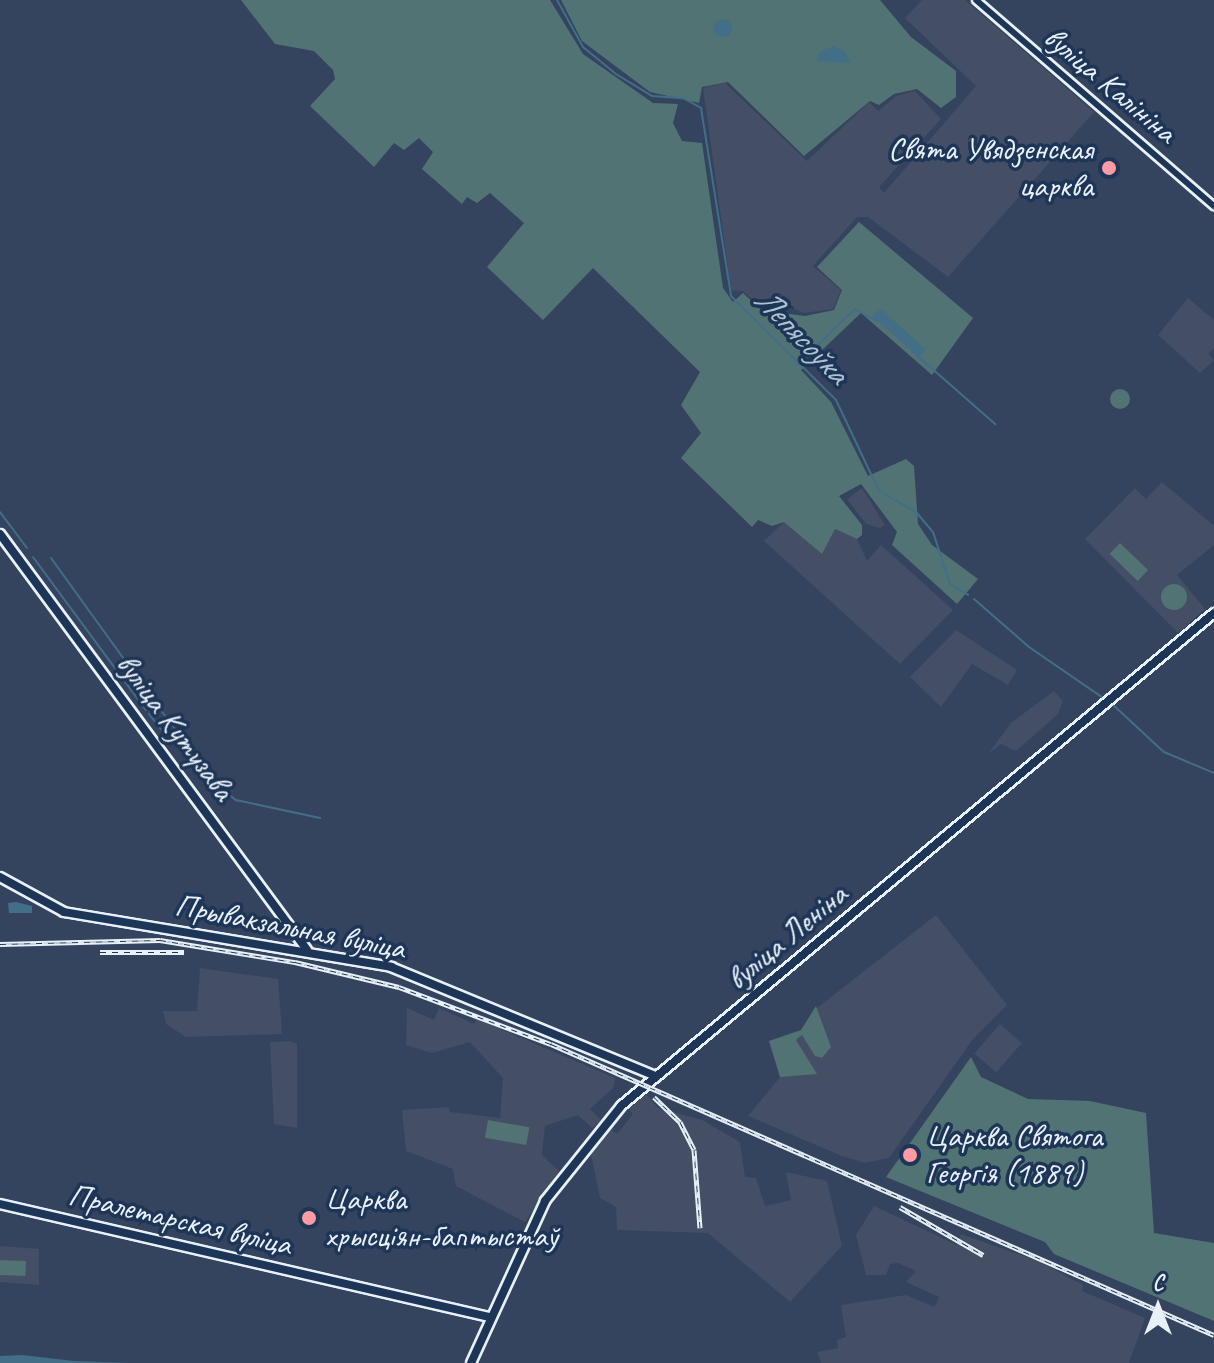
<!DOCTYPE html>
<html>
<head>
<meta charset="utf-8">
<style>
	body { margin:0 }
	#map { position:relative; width:1214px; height:1363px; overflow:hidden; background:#34445f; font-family:Caveat,sans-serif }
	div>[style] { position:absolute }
	.built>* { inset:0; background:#444e64; transform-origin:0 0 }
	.green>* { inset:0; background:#527373; transform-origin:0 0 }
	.round { border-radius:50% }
	.water>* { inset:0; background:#426e87 }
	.stream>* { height:2px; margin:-1px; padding:0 1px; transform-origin:1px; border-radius:1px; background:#426e87 }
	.roads { filter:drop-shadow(2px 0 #e8f1f8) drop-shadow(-2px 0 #e8f1f8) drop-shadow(0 2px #e8f1f8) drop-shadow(0 -2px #e8f1f8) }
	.minor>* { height:6px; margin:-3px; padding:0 3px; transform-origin:3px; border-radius:3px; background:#1d3557 }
	.major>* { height:8px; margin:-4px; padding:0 4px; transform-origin:4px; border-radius:4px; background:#1d3557 }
	.rail>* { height:5px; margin-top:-2.5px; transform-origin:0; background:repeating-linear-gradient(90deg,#1d3557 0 6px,#e8f1f8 0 12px); box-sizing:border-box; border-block:2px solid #e8f1f8 }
	.dots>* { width:22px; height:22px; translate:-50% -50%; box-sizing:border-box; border:4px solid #1d3557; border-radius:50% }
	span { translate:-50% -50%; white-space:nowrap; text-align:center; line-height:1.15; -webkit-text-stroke:7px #1d3557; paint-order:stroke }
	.street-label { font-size:32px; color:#e8f1f8 }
	.poi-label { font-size:32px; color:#e8f1f8 }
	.right { translate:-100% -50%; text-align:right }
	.left { translate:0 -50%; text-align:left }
	.water-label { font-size:34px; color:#aec3d0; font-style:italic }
	.north { position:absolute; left:1118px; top:1267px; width:80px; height:80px; -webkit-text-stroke:6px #1d3557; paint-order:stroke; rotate:0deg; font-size:22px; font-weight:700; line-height:32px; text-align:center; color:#e8f1f8 }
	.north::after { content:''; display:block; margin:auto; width:28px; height:36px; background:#e8f1f8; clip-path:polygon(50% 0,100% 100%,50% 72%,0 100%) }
</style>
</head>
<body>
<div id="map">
	<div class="built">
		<div style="clip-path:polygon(922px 0,965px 0,1094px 112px,948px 277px,868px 217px,857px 217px,813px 266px,841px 290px,833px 309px,804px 313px,781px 303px,762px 308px,743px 291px,731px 290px,703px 88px,725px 83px,807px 161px,869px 102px,878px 111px,896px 96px,915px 91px,941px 119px,879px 187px,884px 193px,976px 86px,905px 18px)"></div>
		<div style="clip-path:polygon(1188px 298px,1214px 320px,1214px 348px,1208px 354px,1214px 360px,1200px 373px,1158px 335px)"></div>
		<div style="clip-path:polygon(1162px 482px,1214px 526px,1214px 545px,1177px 575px,1205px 609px,1178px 633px,1085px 539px,1135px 488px,1146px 499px)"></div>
		<div style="clip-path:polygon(862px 488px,885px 525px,880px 528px,866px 524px,847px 499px)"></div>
		<div style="clip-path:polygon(784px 522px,835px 529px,857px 539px,867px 561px,881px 545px,953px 610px,900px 664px,764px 541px)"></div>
		<div style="clip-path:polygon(956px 630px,1017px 670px,1008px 685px,972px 664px,941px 707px,910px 677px)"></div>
		<div style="clip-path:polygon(1054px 691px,1063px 701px,1058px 714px,1016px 751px,1001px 744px,988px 754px,1011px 723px)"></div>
		<div style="clip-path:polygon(936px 915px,1007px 1005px,973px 1039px,889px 1158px,865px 1163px,842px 1156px,748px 1116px,780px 1077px,810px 1065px,796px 1040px,802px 1035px,814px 1051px,817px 1008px)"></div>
		<div style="clip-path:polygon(200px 968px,278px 979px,282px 1034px,186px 1037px,166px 1024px,163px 1011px,197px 1011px)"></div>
		<div style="clip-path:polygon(407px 1008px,434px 1020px,439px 1008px,474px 1024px,477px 1019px,615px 1078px,613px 1088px,590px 1109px,601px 1120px,592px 1128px,578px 1115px,545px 1126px,542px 1155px,559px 1171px,525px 1222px,456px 1186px,453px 1169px,406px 1151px,402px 1110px,449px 1107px,450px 1112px,500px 1118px,503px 1078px,470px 1042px,432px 1053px,406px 1045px)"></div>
		<div style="left:1000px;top:1024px;width:29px;height:39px;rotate:41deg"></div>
		<div style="clip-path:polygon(289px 1041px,297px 1044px,297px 1128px,274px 1124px,270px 1042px)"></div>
		<div style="clip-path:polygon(646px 1094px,658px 1108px,702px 1120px,740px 1142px,745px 1177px,756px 1178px,765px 1206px,791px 1200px,786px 1172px,827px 1181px,842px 1246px,790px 1302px,708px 1233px,617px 1230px,616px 1207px,600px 1198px,590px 1150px,610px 1128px,617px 1134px,633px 1114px,629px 1109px)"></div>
		<div style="clip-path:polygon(874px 1206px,957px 1245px,961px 1234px,1038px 1261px,1083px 1285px,1082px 1291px,1145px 1318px,1129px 1363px,821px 1363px,817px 1352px,838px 1348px,837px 1340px,846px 1337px,841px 1305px,906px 1295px,935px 1307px,939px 1297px,906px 1282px,916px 1271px,898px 1263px,890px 1264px,886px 1275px,866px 1275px,856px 1235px)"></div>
		<div style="clip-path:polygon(0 1208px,0 1246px,39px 1249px,39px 1285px,0 1282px)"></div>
	</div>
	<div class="green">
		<div style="clip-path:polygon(241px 0,550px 0,583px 54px,653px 103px,678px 104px,673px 123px,682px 141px,702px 143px,723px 288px,733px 302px,743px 293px,761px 310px,805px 316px,834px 310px,842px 290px,817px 267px,859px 222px,973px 318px,932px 375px,861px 313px,801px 370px,831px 402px,868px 476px,906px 459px,914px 466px,918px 524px,932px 545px,978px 579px,957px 604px,892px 545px,897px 532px,861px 484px,839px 496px,862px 525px,862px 535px,857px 539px,835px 529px,822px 554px,784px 522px,772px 526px,758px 520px,752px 527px,681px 458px,701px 433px,681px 405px,700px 372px,593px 268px,543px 320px,487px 267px,524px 223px,490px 193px,477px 203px,467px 197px,462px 204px,422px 169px,433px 152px,419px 138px,404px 150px,394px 143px,374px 167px,310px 106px,335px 79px,333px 70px,314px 51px,275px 44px)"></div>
		<div style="clip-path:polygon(561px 0,880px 0,911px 37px,956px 71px,956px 97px,941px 108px,917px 89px,894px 94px,879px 105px,870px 101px,804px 156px,728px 82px,702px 87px,699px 103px,650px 92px,582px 41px)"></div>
		<div class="round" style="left:1110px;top:389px;width:20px;height:20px"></div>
		<div style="left:1120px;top:543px;width:39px;height:15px;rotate:44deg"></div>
		<div class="round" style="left:1161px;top:584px;width:26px;height:26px"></div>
		<div style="clip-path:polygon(816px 1006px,831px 1047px,822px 1058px,815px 1056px,802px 1035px,796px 1040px,817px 1074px,780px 1077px,769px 1041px,801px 1030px)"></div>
		<div style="clip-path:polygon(971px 1057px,981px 1077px,1028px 1099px,1090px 1101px,1146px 1113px,1154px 1233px,1214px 1243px,1214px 1321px,1054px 1254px,1045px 1242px,886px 1177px)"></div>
		<div style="left:488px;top:1120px;width:42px;height:18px;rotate:10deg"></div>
		<div style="left:0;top:1260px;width:26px;height:15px;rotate:2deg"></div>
	</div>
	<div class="water">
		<div class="round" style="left:714px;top:19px;width:18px;height:18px"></div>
		<div style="clip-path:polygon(834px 46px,845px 52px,851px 63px,816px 61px,821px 51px)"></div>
		<div style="clip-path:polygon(881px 309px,925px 349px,920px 358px,872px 316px)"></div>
		<div style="clip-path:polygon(16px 902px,32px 906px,32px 913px,9px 913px,8px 903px)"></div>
		<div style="clip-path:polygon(22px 1355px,74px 1361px,130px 1363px,0 1363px,0 1356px)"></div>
	</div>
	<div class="stream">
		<div style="left:557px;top:0;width:54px;rotate:61deg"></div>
		<div style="left:583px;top:47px;width:43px;rotate:39.3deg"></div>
		<div style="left:616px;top:74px;width:42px;rotate:31.4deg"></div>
		<div style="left:652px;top:96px;width:31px;rotate:4deg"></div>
		<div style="left:683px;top:98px;width:21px;rotate:29deg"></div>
		<div style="left:701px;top:108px;width:190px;rotate:80.9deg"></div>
		<div style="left:731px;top:296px;width:148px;rotate:44.7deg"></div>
		<div style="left:836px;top:400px;width:101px;rotate:64.7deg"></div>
		<div style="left:879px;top:491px;width:43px;rotate:29.6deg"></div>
		<div style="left:916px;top:512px;width:26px;rotate:50deg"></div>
		<div style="left:933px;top:532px;width:55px;rotate:71.9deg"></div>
		<div style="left:950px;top:584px;width:21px;rotate:31deg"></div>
		<div style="left:912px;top:351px;width:111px;rotate:41.3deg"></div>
		<div style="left:798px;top:364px;width:79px;rotate:-44deg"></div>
		<div style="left:855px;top:309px;width:25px;rotate:29deg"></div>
		<div style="left:0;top:512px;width:45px;rotate:53.1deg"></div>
		<div style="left:33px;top:557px;width:190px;rotate:53.6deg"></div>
		<div style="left:51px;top:558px;width:176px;rotate:54.2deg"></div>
		<div style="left:974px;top:599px;width:73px;rotate:41.1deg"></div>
		<div style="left:1029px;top:647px;width:93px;rotate:34.5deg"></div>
		<div style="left:1111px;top:703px;width:72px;rotate:42.8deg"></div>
		<div style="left:1164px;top:752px;width:54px;rotate:22.8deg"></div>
		<div style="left:157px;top:705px;width:99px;rotate:53.2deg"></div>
		<div style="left:216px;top:784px;width:26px;rotate:39deg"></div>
		<div style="left:236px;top:800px;width:86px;rotate:12.1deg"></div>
		<div style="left:149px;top:714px;width:29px;rotate:52deg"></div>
		<div style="left:167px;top:737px;width:11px;rotate:-10deg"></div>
	</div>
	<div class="roads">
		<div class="minor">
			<div style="left:976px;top:0;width:315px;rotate:40.9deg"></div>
		</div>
		<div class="major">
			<div style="left:0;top:534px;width:517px;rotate:53.57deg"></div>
			<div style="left:0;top:877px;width:73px;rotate:28.7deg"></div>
			<div style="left:64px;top:912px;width:332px;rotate:9.5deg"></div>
			<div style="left:391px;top:967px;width:287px;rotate:22.4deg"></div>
			<div style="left:0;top:1204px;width:502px;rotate:13.01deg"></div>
			<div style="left:471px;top:1363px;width:178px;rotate:-65.4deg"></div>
			<div style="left:545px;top:1201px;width:122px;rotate:-51.3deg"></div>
			<div style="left:621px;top:1106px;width:771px;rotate:-39.74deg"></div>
		</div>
	</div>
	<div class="rail">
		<div style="left:0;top:944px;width:160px;rotate:-1.4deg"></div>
		<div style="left:160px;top:940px;width:137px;rotate:9.3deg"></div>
		<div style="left:295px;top:962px;width:107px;rotate:13.5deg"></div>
		<div style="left:399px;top:987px;width:162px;rotate:20.6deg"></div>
		<div style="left:551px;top:1044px;width:724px;rotate:23.7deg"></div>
		<div style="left:100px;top:952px;width:84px"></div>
		<div style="left:654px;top:1097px;width:36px;rotate:44deg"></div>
		<div style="left:680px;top:1122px;width:31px;rotate:63deg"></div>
		<div style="left:694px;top:1150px;width:78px;rotate:85.6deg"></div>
		<div style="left:900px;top:1207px;width:96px;rotate:30deg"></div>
	</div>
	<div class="dots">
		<div style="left:1109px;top:168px;background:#ff9aa2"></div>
		<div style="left:910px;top:1155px;background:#ff9aa2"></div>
		<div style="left:309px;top:1218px;background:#ff9aa2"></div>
	</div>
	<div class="street-label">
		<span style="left:1110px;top:85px;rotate:40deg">вуліца Калініна</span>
		<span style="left:175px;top:727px;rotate:53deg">вуліца Кутузава</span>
		<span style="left:290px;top:927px;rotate:11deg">Прывакзальная вуліца</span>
		<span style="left:787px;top:937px;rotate:-40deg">вуліца Леніна</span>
		<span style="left:180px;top:1220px;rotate:13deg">Пралетарская вуліца</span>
	</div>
	<div class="poi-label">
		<span class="right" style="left:1093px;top:168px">Свята Увядзенская<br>царква</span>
		<span class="left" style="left:926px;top:1155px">Царква Святога<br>Георгія (1889)</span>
		<span class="left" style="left:325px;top:1218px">Царква<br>хрысціян-баптыстаў</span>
	</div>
	<div class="water-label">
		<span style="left:802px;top:335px;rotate:46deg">Лепясоўка</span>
	</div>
	<div class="north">С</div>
</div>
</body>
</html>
